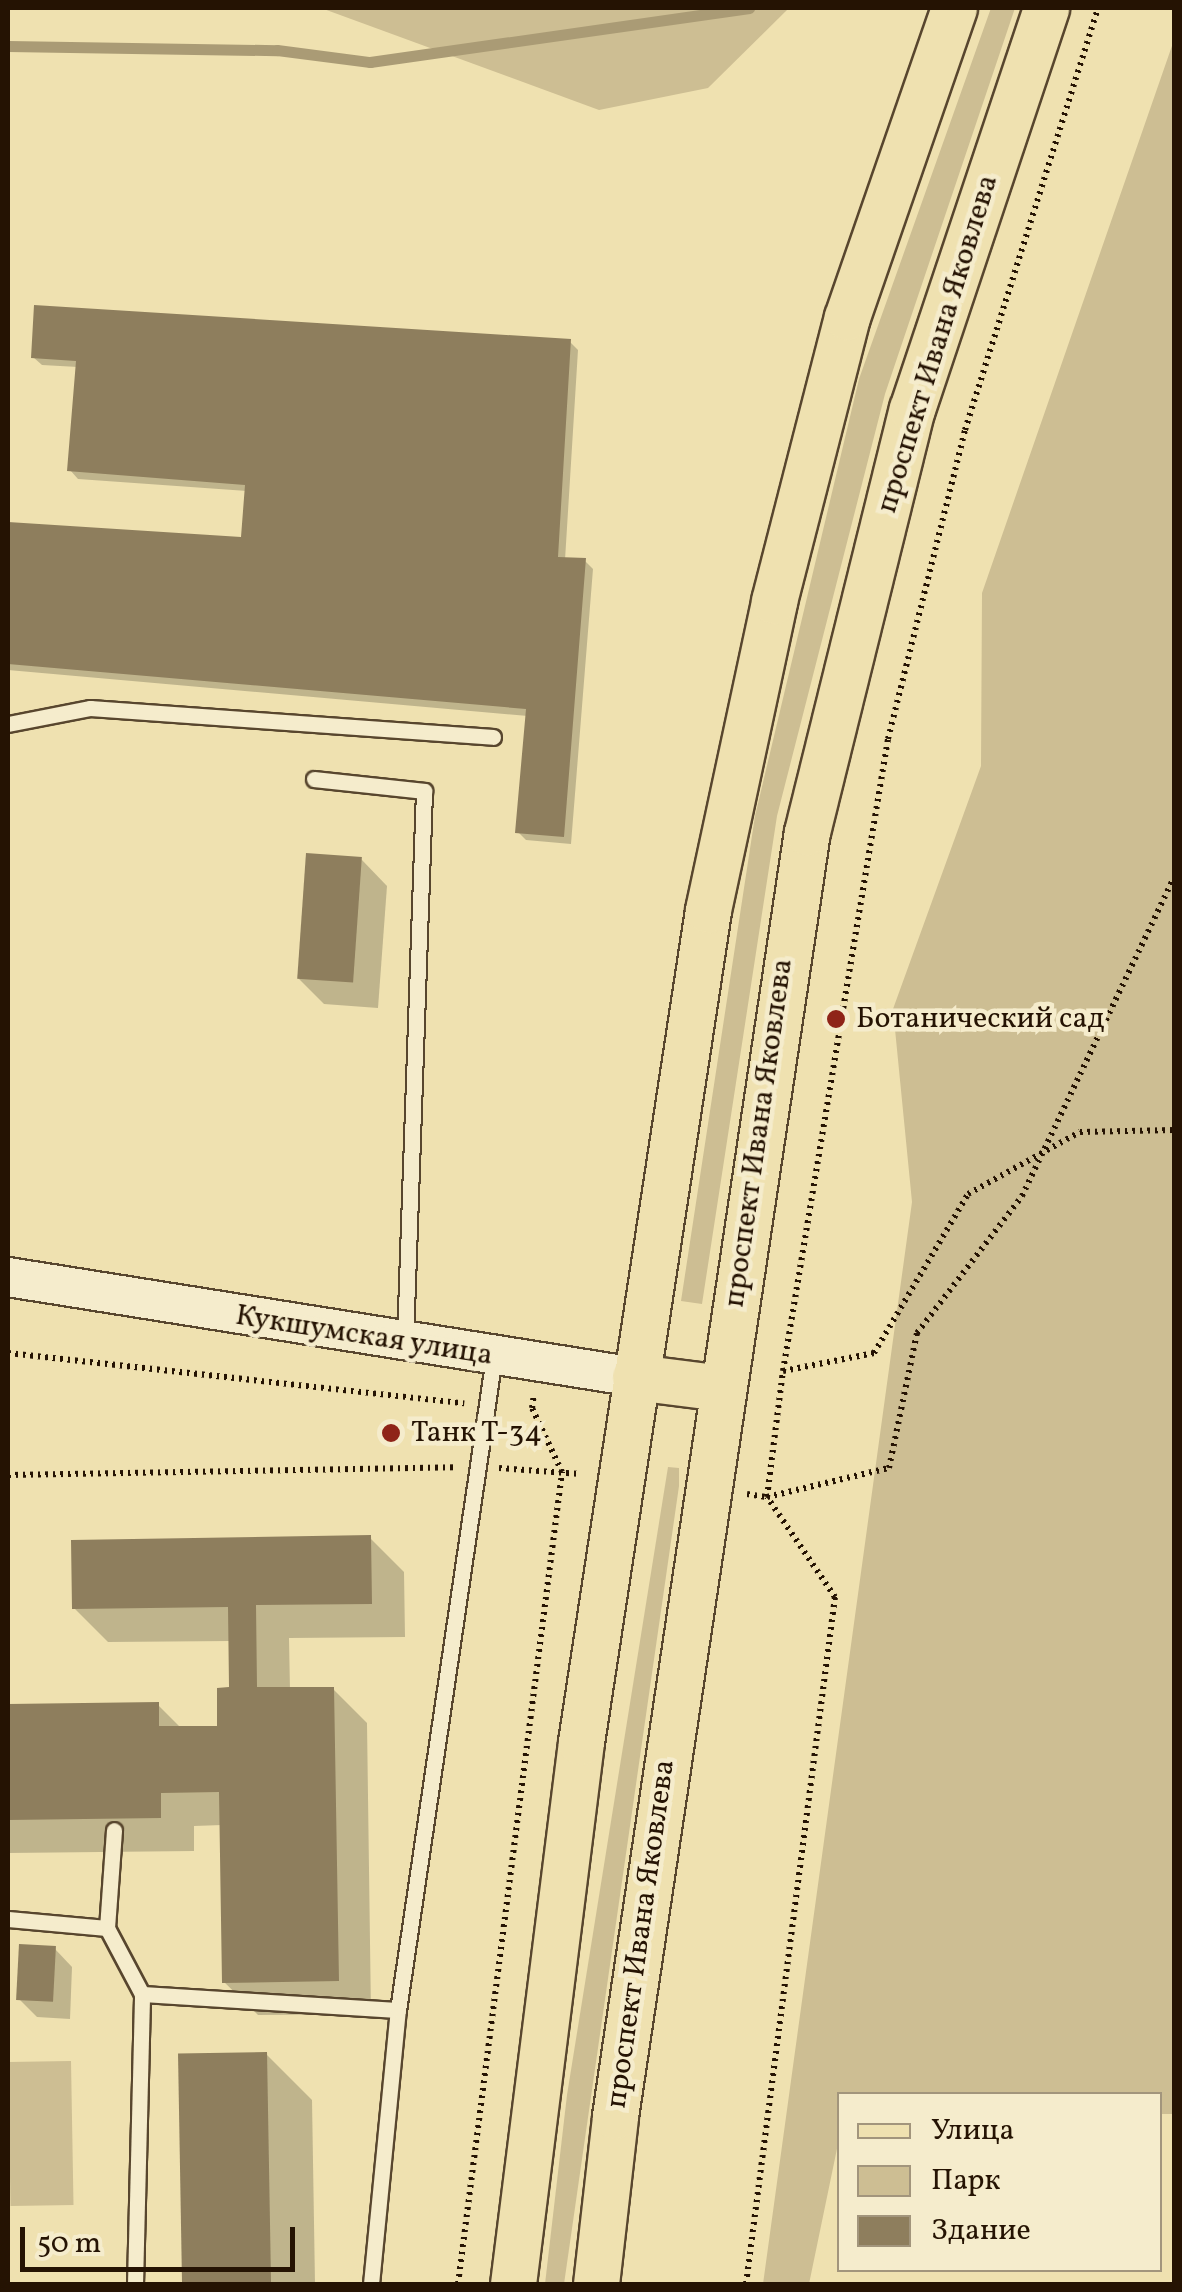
<!DOCTYPE html>
<html>
<head>
<meta charset="utf-8">
<style>
	body { margin:0 }
	#map { position:relative; width:1182px; height:2292px; overflow:hidden; background:#efe1b0; font-family:Vollkorn,serif }
	div>[style] { position:absolute }
	.green>* { inset:0; background:#cdbe93; transform-origin:0 0 }
	.shadow>* { inset:0; background:#0003 }
	.stream>* { height:11px; margin:-5.5px; padding:0 5.5px; transform-origin:5.5px; border-radius:5.5px; background:#aa9b75 }
	.building>* { inset:0; background:#8e7e5d; transform-origin:0 0 }
	.path>* { height:6px; margin-top:-3px; transform-origin:0; background:repeating-linear-gradient(90deg,#251303 0 2.5px,transparent 0 7.5px) }
	.roads { filter:drop-shadow(2px 0 #58462e) drop-shadow(-2px 0 #58462e) drop-shadow(0 2px #58462e) drop-shadow(0 -2px #58462e) }
	.service>* { height:15px; margin:-7.5px; padding:0 7.5px; transform-origin:7.5px; border-radius:7.5px; background:#f5eccc }
	.tertiary>* { height:38px; margin:-19px; padding:0 19px; transform-origin:19px; border-radius:19px; background:#f5eccc }
	.primary>* { height:45px; margin:-22.5px; padding:0 22.5px; transform-origin:22.5px; border-radius:22.5px; background:#efe1b0 }
	.dots>* { width:28px; height:28px; translate:-50% -50%; box-sizing:border-box; border:5px solid #f5eccc; border-radius:50% }
	span { translate:-50% -50%; white-space:nowrap; text-align:center; line-height:1.15; -webkit-text-stroke:9px #f5eccc; paint-order:stroke }
	.street-label { font-size:30px; color:#251303 }
	.poi-label { font-size:30px; color:#251303 }
	.left { translate:0 -50%; text-align:left }
	.frame { position:absolute; inset:0; border:10px solid #251303; pointer-events:none }
	.legend { position:absolute; left:837px; top:2092px; width:325px; height:180px; box-sizing:border-box; background:#f5eccc; border:2px solid #a2957c; margin:0; padding:12px 18px; list-style:none; font-size:30px; color:#251303 }
	.legend li { display:flex; align-items:center; gap:20px; height:50px }
	.legend b { width:50px; border:2px solid #a2957c }
	.scale { position:absolute; left:20px; top:2227px; width:275px; height:45px; box-sizing:border-box; border:5px solid #251303; border-top:0; padding-left:12px; font-size:30px; line-height:35px; white-space:nowrap; color:#251303; -webkit-text-stroke:8px #f5eccc; paint-order:stroke }
</style>
</head>
<body>
<div id="map">
	<div class="green">
		<div style="clip-path:polygon(321px 8px,789px 8px,708px 88px,599px 110px)"></div>
		<div style="clip-path:polygon(991px 8px,1015px 8px,885px 394px,777px 816px,702px 1304px,681px 1301px,755px 816px,859px 379px)"></div>
		<div style="clip-path:polygon(1174px 40px,1174px 2114px,1160px 2114px,1160px 2094px,840px 2094px,839px 2139px,809px 2284px,763px 2284px,912px 1202px,893px 1009px,981px 766px,982px 593px)"></div>
		<div style="clip-path:polygon(668px 1467px,679px 1468px,679px 1486px,564px 2284px,545px 2284px,567px 2095px)"></div>
		<div style="left:71px;top:2061px;width:144px;height:63px;rotate:89deg"></div>
	</div>
	<div class="shadow">
		<div style="clip-path:polygon(570px 342px,578px 350px,565px 560px,585px 561px,593px 569px,571px 844px,526px 840px,518px 832px,528px 716px,8px 670px,8px 525px,243px 540px,247px 491px,78px 479px,70px 470px,78px 367px,42px 365px,33px 357px)"></div>
		<div style="clip-path:polygon(361px 859px,387px 886px,378px 1008px,324px 1004px,298px 978px)"></div>
		<div style="clip-path:polygon(370px 1538px,404px 1572px,405px 1637px,289px 1638px,290px 1690px,333px 1689px,367px 1723px,371px 2014px,258px 2015px,224px 1982px,222px 1825px,194px 1826px,194px 1851px,8px 1853px,8px 1707px,158px 1705px,182px 1729px,220px 1729px,232px 1690px,231px 1641px,108px 1642px,74px 1608px)"></div>
		<div style="clip-path:polygon(55px 1949px,72px 1967px,70px 2019px,37px 2017px,19px 1999px)"></div>
		<div style="clip-path:polygon(266px 2054px,312px 2100px,315px 2284px,185px 2284px,181px 2056px)"></div>
	</div>
	<div class="stream">
		<div style="left:8px;top:46px;width:269px;rotate:0.9deg"></div>
		<div style="left:277px;top:50px;width:94px;rotate:7.4deg"></div>
		<div style="left:370px;top:62px;width:383px;rotate:-8.1deg"></div>
	</div>
	<div class="building">
		<div style="clip-path:polygon(34px 305px,571px 339px,558px 557px,586px 558px,564px 837px,515px 833px,526px 709px,8px 664px,8px 522px,241px 537px,245px 485px,67px 471px,76px 361px,31px 358px)"></div>
		<div style="left:306px;top:853px;width:56px;height:126px;rotate:4deg"></div>
		<div style="clip-path:polygon(371px 1535px,372px 1604px,256px 1605px,257px 1687px,334px 1687px,339px 1981px,222px 1983px,219px 1792px,161px 1793px,161px 1818px,8px 1820px,8px 1704px,159px 1702px,159px 1726px,217px 1726px,217px 1688px,229px 1687px,228px 1607px,72px 1609px,71px 1540px)"></div>
		<div style="left:19px;top:1944px;width:37px;height:56px;rotate:3deg"></div>
		<div style="left:267px;top:2052px;width:232px;height:89px;rotate:89deg"></div>
	</div>
	<div class="path">
		<div style="left:8px;top:1353px;width:459px;rotate:6.3deg"></div>
		<div style="left:783px;top:1371px;width:93px;rotate:-11.2deg"></div>
		<div style="left:874px;top:1353px;width:185px;rotate:-59.4deg"></div>
		<div style="left:968px;top:1194px;width:128px;rotate:-29deg"></div>
		<div style="left:1080px;top:1132px;width:94px;rotate:-1.2deg"></div>
		<div style="left:499px;top:1468px;width:82px;rotate:4.2deg"></div>
		<div style="left:8px;top:1475px;width:448px;rotate:-1deg"></div>
		<div style="left:747px;top:1494px;width:20px;rotate:9deg"></div>
		<div style="left:767px;top:1497px;width:125px;rotate:-13.4deg"></div>
		<div style="left:889px;top:1468px;width:138px;rotate:-78.3deg"></div>
		<div style="left:917px;top:1333px;width:173px;rotate:-52.5deg"></div>
		<div style="left:1022px;top:1196px;width:352px;rotate:-64.5deg"></div>
		<div style="left:458px;top:2284px;width:819px;rotate:-82.7deg"></div>
		<div style="left:562px;top:1472px;width:71px;rotate:-115.1deg"></div>
		<div style="left:532px;top:1408px;width:14px;rotate:-82deg"></div>
		<div style="left:746px;top:2284px;width:693px;rotate:-82.62deg"></div>
		<div style="left:835px;top:1597px;width:121px;rotate:-124.2deg"></div>
		<div style="left:767px;top:1497px;width:127px;rotate:-82.8deg"></div>
		<div style="left:783px;top:1371px;width:641px;rotate:-80.57deg"></div>
		<div style="left:888px;top:739px;width:318px;rotate:-76deg"></div>
		<div style="left:965px;top:430px;width:442px;rotate:-72.5deg"></div>
	</div>
	<div class="roads">
		<div class="service">
			<div style="left:8px;top:724px;width:84px;rotate:-11deg"></div>
			<div style="left:90px;top:708px;width:404px;rotate:4.1deg"></div>
			<div style="left:314px;top:779px;width:111px;rotate:6.2deg"></div>
			<div style="left:424px;top:791px;width:549px;rotate:91.98deg"></div>
			<div style="left:8px;top:1919px;width:99px;rotate:5.2deg"></div>
			<div style="left:107px;top:1928px;width:75px;rotate:62.1deg"></div>
			<div style="left:107px;top:1928px;width:98px;rotate:-85.9deg"></div>
			<div style="left:135px;top:2284px;width:290px;rotate:-88.6deg"></div>
			<div style="left:142px;top:1994px;width:256px;rotate:3.6deg"></div>
			<div style="left:371px;top:2284px;width:275px;rotate:-84.4deg"></div>
			<div style="left:398px;top:2010px;width:660px;rotate:-81.64deg"></div>
		</div>
		<div class="tertiary">
			<div style="left:8px;top:1277px;width:635px;rotate:9.06deg"></div>
		</div>
		<div class="primary">
			<div style="left:635px;top:1377px;width:88px;rotate:7.2deg"></div>
			<div style="left:513px;top:2284px;width:546px;rotate:-82.85deg"></div>
			<div style="left:581px;top:1742px;width:842px;rotate:-81.32deg"></div>
			<div style="left:708px;top:910px;width:316px;rotate:-77.9deg"></div>
			<div style="left:774px;top:601px;width:293px;rotate:-75.6deg"></div>
			<div style="left:847px;top:317px;width:327px;rotate:-70.9deg"></div>
			<div style="left:596px;top:2284px;width:169px;rotate:-83.5deg"></div>
			<div style="left:615px;top:2116px;width:1298px;rotate:-81.5deg"></div>
			<div style="left:807px;top:832px;width:436px;rotate:-76.1deg"></div>
			<div style="left:912px;top:409px;width:423px;rotate:-71.5deg"></div>
		</div>
	</div>
	<div class="dots">
		<div style="left:836px;top:1019px;background:#8f2418"></div>
		<div style="left:391px;top:1433px;background:#8f2418"></div>
	</div>
	<div class="street-label">
		<span style="left:938px;top:344px;rotate:-73deg">проспект Ивана Яковлева</span>
		<span style="left:759px;top:1133px;rotate:-82deg">проспект Ивана Яковлева</span>
		<span style="left:364px;top:1336px;rotate:9deg">Кукшумская улица</span>
		<span style="left:641px;top:1934px;rotate:-82deg">проспект Ивана Яковлева</span>
	</div>
	<div class="poi-label">
		<span class="left" style="left:856px;top:1019px">Ботанический сад</span>
		<span class="left" style="left:411px;top:1433px">Танк Т-34</span>
	</div>
	<div class="frame"></div>
	<ul class="legend">
	<li><b style="height:12px;background:#efe1b0"></b>Улица</li>
	<li><b style="height:28px;background:#cdbe93"></b>Парк</li>
	<li><b style="height:28px;background:#8e7e5d"></b>Здание</li>
	</ul>
	<div class="scale">50 m</div>
</div>
</body>
</html>
